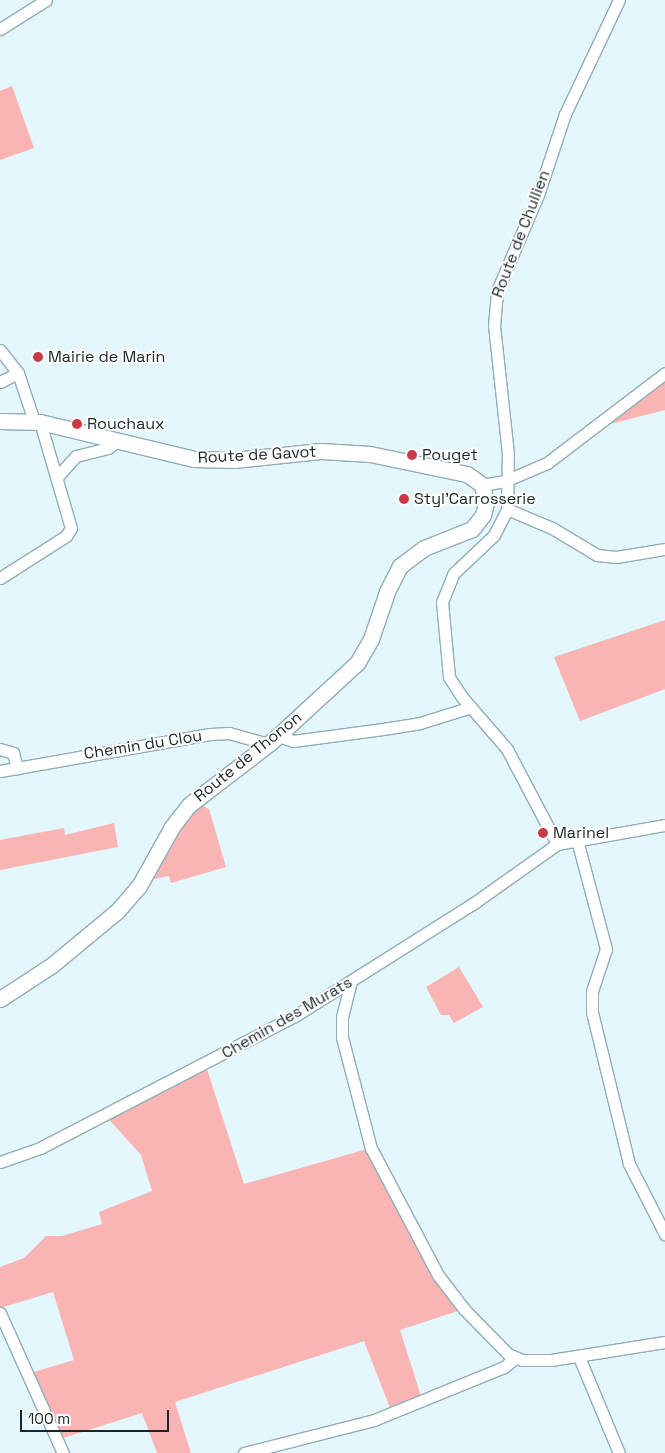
<!DOCTYPE html>
<html>
<head>
<meta charset="utf-8">
<style>
	body { margin:0 }
	#map { position:relative; width:665px; height:1453px; overflow:hidden; background:#e4f7fd; font-family:"Space Grotesk",sans-serif }
	div>[style] { position:absolute }
	.green>* { inset:0; background:#f9b4b3 }
	.roads { filter:drop-shadow(1px 0 #90aeb8) drop-shadow(-1px 0 #90aeb8) drop-shadow(0 1px #90aeb8) drop-shadow(0 -1px #90aeb8) }
	.street>* { height:11px; margin:-5.5px; padding:0 5.5px; transform-origin:5.5px; border-radius:5.5px; background:#fff }
	.secondary>* { height:15px; margin:-7.5px; padding:0 7.5px; transform-origin:7.5px; border-radius:7.5px; background:#fff }
	.dots>* { width:14px; height:14px; translate:-50% -50%; box-sizing:border-box; border:2px solid #fff; border-radius:50% }
	span { translate:-50% -50%; white-space:nowrap; text-align:center; line-height:1.15; -webkit-text-stroke:4px #fff; paint-order:stroke }
	.street-label { font-size:16px; color:#1a2529 }
	.poi-label { font-size:16px; color:#1a2529 }
	.left { translate:0 -50%; text-align:left }
	.scale { position:absolute; left:20px; top:1410px; width:149px; height:22px; box-sizing:border-box; border:2px solid #1a2529; border-top:0; padding-left:6px; font-size:15px; line-height:18px; white-space:nowrap; color:#1a2529; -webkit-text-stroke:4px #fff; paint-order:stroke }
</style>
</head>
<body>
<div id="map">
	<div class="green">
		<div style="clip-path:polygon(12px 86px,34px 148px,0 160px,0 91px)"></div>
		<div style="clip-path:polygon(665px 376px,665px 410px,602px 426px)"></div>
		<div style="clip-path:polygon(665px 620px,665px 689px,580px 721px,554px 657px)"></div>
		<div style="clip-path:polygon(201px 805px,209px 809px,226px 867px,171px 883px,169px 876px,153px 879px,185px 820px)"></div>
		<div style="clip-path:polygon(114px 823px,118px 847px,0 870px,0 840px,64px 828px,65px 835px)"></div>
		<div style="clip-path:polygon(459px 967px,483px 1007px,454px 1023px,449px 1015px,441px 1015px,426px 987px)"></div>
		<div style="clip-path:polygon(205px 1063px,244px 1184px,371px 1148px,464px 1309px,400px 1330px,421px 1396px,390px 1408px,364px 1341px,175px 1402px,191px 1453px,157px 1453px,142px 1413px,57px 1440px,27px 1374px,74px 1360px,53px 1292px,0 1308px,0 1267px,24px 1258px,46px 1236px,62px 1236px,102px 1224px,99px 1212px,152px 1191px,141px 1155px,105px 1115px)"></div>
	</div>
	<div class="roads">
		<div class="street">
			<div style="left:0;top:29px;width:54px;rotate:-32.2deg"></div>
			<div style="left:0;top:350px;width:29px;rotate:52deg"></div>
			<div style="left:18px;top:373px;width:51px;rotate:71.6deg"></div>
			<div style="left:0;top:382px;width:20px;rotate:-27deg"></div>
			<div style="left:57px;top:477px;width:28px;rotate:-48deg"></div>
			<div style="left:76px;top:456px;width:33px;rotate:-14deg"></div>
			<div style="left:108px;top:448px;width:10px;rotate:-37deg"></div>
			<div style="left:482px;top:485px;width:23px;rotate:-10deg"></div>
			<div style="left:505px;top:481px;width:46px;rotate:-23.2deg"></div>
			<div style="left:547px;top:463px;width:148px;rotate:-37.3deg"></div>
			<div style="left:507px;top:509px;width:49px;rotate:22.9deg"></div>
			<div style="left:552px;top:528px;width:52px;rotate:31deg"></div>
			<div style="left:597px;top:555px;width:19px;rotate:6deg"></div>
			<div style="left:616px;top:557px;width:50px;rotate:-9.3deg"></div>
			<div style="left:0;top:578px;width:78px;rotate:-32.5deg"></div>
			<div style="left:66px;top:536px;width:9px;rotate:-58deg"></div>
			<div style="left:71px;top:528px;width:110px;rotate:-106.3deg"></div>
			<div style="left:278px;top:736px;width:16px;rotate:18deg"></div>
			<div style="left:293px;top:741px;width:91px;rotate:-7.6deg"></div>
			<div style="left:383px;top:729px;width:37px;rotate:-9deg"></div>
			<div style="left:420px;top:723px;width:53px;rotate:-17.4deg"></div>
			<div style="left:0;top:749px;width:14px;rotate:17deg"></div>
			<div style="left:13px;top:753px;width:16px;rotate:75deg"></div>
			<div style="left:0;top:771px;width:213px;rotate:-10deg"></div>
			<div style="left:210px;top:734px;width:19px;rotate:-3deg"></div>
			<div style="left:229px;top:733px;width:41px;rotate:15.8deg"></div>
			<div style="left:577px;top:840px;width:113px;rotate:75.1deg"></div>
			<div style="left:606px;top:949px;width:44px;rotate:108.4deg"></div>
			<div style="left:592px;top:991px;width:21px;rotate:90deg"></div>
			<div style="left:592px;top:1012px;width:156px;rotate:76.3deg"></div>
			<div style="left:629px;top:1164px;width:79px;rotate:62.8deg"></div>
			<div style="left:557px;top:844px;width:107px;rotate:-117.8deg"></div>
			<div style="left:507px;top:749px;width:69px;rotate:-130.9deg"></div>
			<div style="left:462px;top:697px;width:24px;rotate:-123deg"></div>
			<div style="left:449px;top:677px;width:75px;rotate:-95.3deg"></div>
			<div style="left:442px;top:602px;width:31px;rotate:-68deg"></div>
			<div style="left:454px;top:573px;width:55px;rotate:-43.5deg"></div>
			<div style="left:494px;top:535px;width:29px;rotate:-63deg"></div>
			<div style="left:507px;top:509px;width:55px;rotate:-89deg"></div>
			<div style="left:508px;top:454px;width:129px;rotate:-96.2deg"></div>
			<div style="left:494px;top:326px;width:35px;rotate:-85deg"></div>
			<div style="left:497px;top:291px;width:104px;rotate:-66.9deg"></div>
			<div style="left:538px;top:195px;width:85px;rotate:-71.6deg"></div>
			<div style="left:565px;top:114px;width:126px;rotate:-64.7deg"></div>
			<div style="left:351px;top:981px;width:37px;rotate:104deg"></div>
			<div style="left:342px;top:1017px;width:20px;rotate:90deg"></div>
			<div style="left:342px;top:1037px;width:115px;rotate:75.4deg"></div>
			<div style="left:371px;top:1148px;width:144px;rotate:62.2deg"></div>
			<div style="left:438px;top:1275px;width:43px;rotate:52.6deg"></div>
			<div style="left:464px;top:1309px;width:63px;rotate:45.6deg"></div>
			<div style="left:508px;top:1354px;width:15px;rotate:23deg"></div>
			<div style="left:522px;top:1360px;width:29px"></div>
			<div style="left:551px;top:1360px;width:115px;rotate:-9deg"></div>
			<div style="left:0;top:1162px;width:42px;rotate:-19.3deg"></div>
			<div style="left:40px;top:1148px;width:287px;rotate:-27.4deg"></div>
			<div style="left:295px;top:1016px;width:212px;rotate:-32.3deg"></div>
			<div style="left:474px;top:903px;width:102px;rotate:-35.4deg"></div>
			<div style="left:557px;top:844px;width:110px;rotate:-10deg"></div>
			<div style="left:0;top:1313px;width:154px;rotate:65.8deg"></div>
			<div style="left:579px;top:1357px;width:104px;rotate:67.4deg"></div>
			<div style="left:244px;top:1453px;width:134px;rotate:-14.2deg"></div>
			<div style="left:374px;top:1420px;width:140px;rotate:-22.2deg"></div>
			<div style="left:504px;top:1367px;width:14px;rotate:-39deg"></div>
		</div>
		<div class="secondary">
			<div style="left:0;top:421px;width:40px;rotate:1.4deg"></div>
			<div style="left:40px;top:422px;width:158px;rotate:13.5deg"></div>
			<div style="left:194px;top:459px;width:40px;rotate:1.4deg"></div>
			<div style="left:234px;top:460px;width:87px;rotate:-5.9deg"></div>
			<div style="left:321px;top:451px;width:49px;rotate:3.5deg"></div>
			<div style="left:370px;top:454px;width:99px;rotate:11.7deg"></div>
			<div style="left:467px;top:474px;width:19px;rotate:36deg"></div>
			<div style="left:482px;top:485px;width:18px;rotate:77deg"></div>
			<div style="left:486px;top:503px;width:12px;rotate:104deg"></div>
			<div style="left:483px;top:515px;width:18px;rotate:128deg"></div>
			<div style="left:472px;top:529px;width:52px;rotate:158.4deg"></div>
			<div style="left:424px;top:548px;width:30px;rotate:143deg"></div>
			<div style="left:400px;top:566px;width:29px;rotate:117deg"></div>
			<div style="left:387px;top:592px;width:50px;rotate:108.8deg"></div>
			<div style="left:371px;top:639px;width:28px;rotate:120deg"></div>
			<div style="left:357px;top:663px;width:117px;rotate:137.4deg"></div>
			<div style="left:271px;top:742px;width:103px;rotate:142.5deg"></div>
			<div style="left:189px;top:805px;width:28px;rotate:128deg"></div>
			<div style="left:172px;top:827px;width:68px;rotate:119.2deg"></div>
			<div style="left:139px;top:886px;width:35px;rotate:131deg"></div>
			<div style="left:116px;top:912px;width:83px;rotate:140.4deg"></div>
			<div style="left:52px;top:965px;width:62px;rotate:146.8deg"></div>
		</div>
	</div>
	<div class="dots">
		<div style="left:38px;top:357px;background:#c93946"></div>
		<div style="left:77px;top:424px;background:#c93946"></div>
		<div style="left:412px;top:455px;background:#c93946"></div>
		<div style="left:404px;top:499px;background:#c93946"></div>
		<div style="left:543px;top:833px;background:#c93946"></div>
	</div>
	<div class="street-label">
		<span style="left:521px;top:234px;rotate:-69deg">Route de Chullien</span>
		<span style="left:257px;top:455px;rotate:-3deg">Route de Gavot</span>
		<span style="left:143px;top:745px;rotate:-9deg">Chemin du Clou</span>
		<span style="left:248px;top:757px;rotate:-39deg">Route de Thonon</span>
		<span style="left:287px;top:1018px;rotate:-30deg">Chemin des Murats</span>
	</div>
	<div class="poi-label">
		<span class="left" style="left:48px;top:357px">Mairie de Marin</span>
		<span class="left" style="left:87px;top:424px">Rouchaux</span>
		<span class="left" style="left:422px;top:455px">Pouget</span>
		<span class="left" style="left:414px;top:499px">Styl'Carrosserie</span>
		<span class="left" style="left:553px;top:833px">Marinel</span>
	</div>
	<div class="scale">100 m</div>
</div>
</body>
</html>
